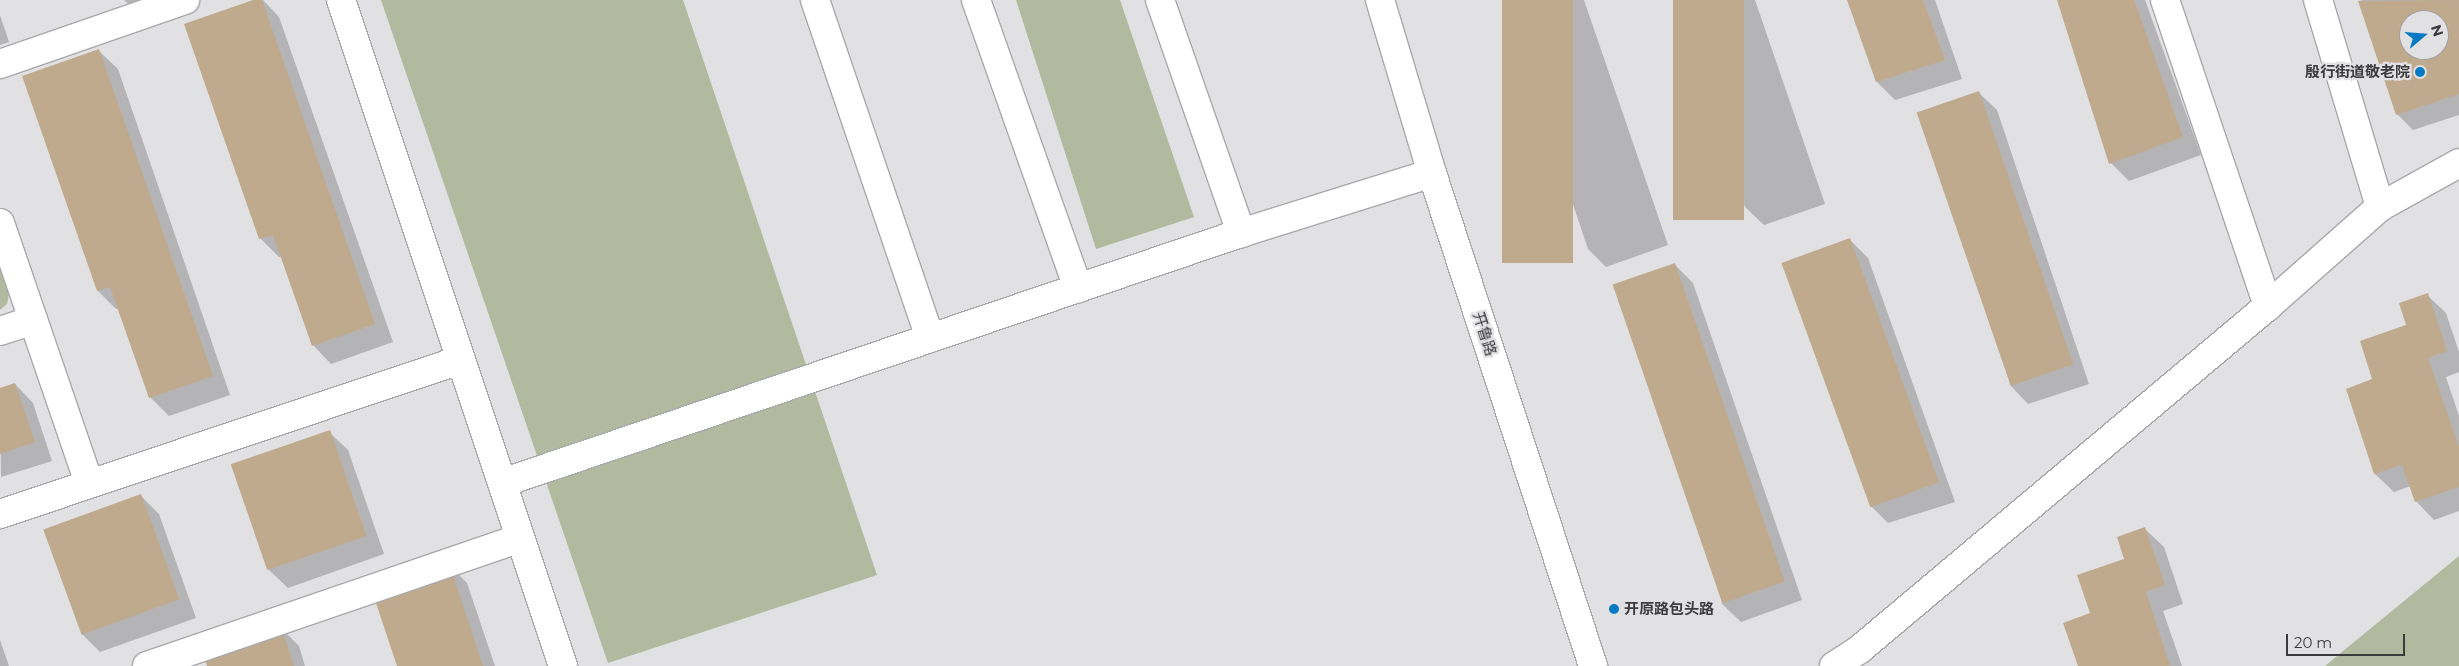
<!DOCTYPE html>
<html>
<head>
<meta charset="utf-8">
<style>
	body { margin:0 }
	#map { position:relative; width:2459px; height:666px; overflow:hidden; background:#e1e1e4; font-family:Montserrat,"Noto Sans SC",sans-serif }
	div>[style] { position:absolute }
	.green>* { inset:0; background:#b1b99e }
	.shadow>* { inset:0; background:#0003 }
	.building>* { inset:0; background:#bfaa8e; transform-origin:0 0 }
	.roads { filter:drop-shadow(1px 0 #a9a9ab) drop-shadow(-1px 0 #a9a9ab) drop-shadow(0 1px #a9a9ab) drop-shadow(0 -1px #a9a9ab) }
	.minor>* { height:28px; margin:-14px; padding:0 14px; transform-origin:14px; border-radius:14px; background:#fff }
	.dots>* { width:14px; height:14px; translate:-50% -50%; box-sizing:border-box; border:2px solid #e1e1e4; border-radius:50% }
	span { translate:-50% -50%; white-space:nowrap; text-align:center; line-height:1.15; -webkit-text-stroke:4.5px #e1e1e4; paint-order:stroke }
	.poi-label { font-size:15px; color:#3c3c3e; font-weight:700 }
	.right { translate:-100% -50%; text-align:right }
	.left { translate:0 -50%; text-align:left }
	.street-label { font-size:15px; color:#3c3c3e }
	.north { position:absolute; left:2399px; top:10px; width:50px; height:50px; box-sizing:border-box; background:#e1e1e4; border:1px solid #9f9fa2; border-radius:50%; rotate:72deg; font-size:14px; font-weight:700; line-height:20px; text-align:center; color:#3c3c3e }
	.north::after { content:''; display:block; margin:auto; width:18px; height:22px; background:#057ac4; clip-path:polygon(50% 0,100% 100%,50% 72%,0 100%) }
	.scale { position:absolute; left:2286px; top:634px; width:119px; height:22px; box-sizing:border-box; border:2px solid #3c3c3e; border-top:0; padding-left:6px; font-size:15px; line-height:18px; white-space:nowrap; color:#3c3c3e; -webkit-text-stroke:4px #e1e1e4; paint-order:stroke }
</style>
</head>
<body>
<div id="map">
	<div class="green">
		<div style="clip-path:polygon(381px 0,683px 0,877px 575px,608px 663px)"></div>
		<div style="clip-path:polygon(1016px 0,1120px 0,1194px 217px,1096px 249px)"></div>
		<div style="clip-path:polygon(0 254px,11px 284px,7px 304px,0 310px)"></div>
		<div style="clip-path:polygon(2459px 556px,2459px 666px,2325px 666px,2337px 656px)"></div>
	</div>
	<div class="shadow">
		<div style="clip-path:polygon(124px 0,148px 0,130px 6px)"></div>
		<div style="clip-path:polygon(257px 0,263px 0,279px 17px,393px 342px,331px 364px,313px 345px,282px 256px,279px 257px,260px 238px)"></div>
		<div style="clip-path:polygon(1504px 0,1584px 0,1668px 245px,1606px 267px,1588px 249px)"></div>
		<div style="clip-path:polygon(1675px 0,1755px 0,1825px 204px,1764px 225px,1745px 207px)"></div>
		<div style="clip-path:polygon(1848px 0,1935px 0,1962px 79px,1895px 100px,1877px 82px)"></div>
		<div style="clip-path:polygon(2058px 0,2145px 0,2201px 155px,2129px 181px,2111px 163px)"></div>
		<div style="clip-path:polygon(evenodd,2363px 0,2459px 0,2459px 115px,2413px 130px,2397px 114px,2359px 1px,2363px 0,2409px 20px,2439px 20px,2439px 50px,2409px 50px,2409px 20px)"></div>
		<div style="clip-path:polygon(0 15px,9px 42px,0 45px)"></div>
		<div style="clip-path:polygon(99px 51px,118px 69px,230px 395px,169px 416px,150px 397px,119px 308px,116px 309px,98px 291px)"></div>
		<div style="clip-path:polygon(1978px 92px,1997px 110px,2089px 384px,2028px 404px,2010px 385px)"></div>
		<div style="clip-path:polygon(1849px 239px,1868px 258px,1955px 502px,1888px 523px,1870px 505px)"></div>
		<div style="clip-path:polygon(1675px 265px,1693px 283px,1802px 600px,1741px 622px,1722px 604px)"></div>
		<div style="clip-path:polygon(2427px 295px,2446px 313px,2459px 352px,2459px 372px,2446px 377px,2459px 416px,2459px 511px,2434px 520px,2416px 501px,2411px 486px,2394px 492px,2375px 474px,2374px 380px)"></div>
		<div style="clip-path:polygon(15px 384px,33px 403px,52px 461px,1px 477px,0 389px)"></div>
		<div style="clip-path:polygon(329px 432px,348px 450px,384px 554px,288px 588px,269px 570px,232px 466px)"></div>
		<div style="clip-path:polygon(141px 496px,159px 514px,196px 618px,100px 652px,82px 634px,44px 530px)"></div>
		<div style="clip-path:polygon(2145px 529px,2164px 547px,2183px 604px,2163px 611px,2182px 666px,2079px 666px,2091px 614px)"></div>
		<div style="clip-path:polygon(448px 564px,467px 583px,495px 666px,398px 666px)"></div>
		<div style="clip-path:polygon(280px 627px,299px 646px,305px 666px,209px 666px)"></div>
		<div style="clip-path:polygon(0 640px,9px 666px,0 666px)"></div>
	</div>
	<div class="building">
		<div style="clip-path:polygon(253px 0,262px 0,375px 324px,312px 346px,273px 235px,259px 239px,184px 24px)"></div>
		<div style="left:1502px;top:0;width:71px;height:263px"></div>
		<div style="left:1673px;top:0;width:71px;height:220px"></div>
		<div style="clip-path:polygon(1847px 0,1923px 0,1945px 60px,1876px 82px)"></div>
		<div style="clip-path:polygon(2057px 0,2134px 0,2183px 137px,2109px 164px)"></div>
		<div style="clip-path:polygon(evenodd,2459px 0,2459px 94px,2396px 115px,2358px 1px,2459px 0,2409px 20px,2439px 20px,2439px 50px,2409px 50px,2409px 20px)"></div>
		<div style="clip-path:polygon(99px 49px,213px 376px,149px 398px,110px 287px,97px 291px,22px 76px)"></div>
		<div style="left:1979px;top:91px;width:289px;height:66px;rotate:71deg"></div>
		<div style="left:1850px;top:238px;width:260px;height:73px;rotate:70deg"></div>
		<div style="left:1675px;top:263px;width:337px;height:66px;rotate:71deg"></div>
		<div style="clip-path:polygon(2428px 293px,2447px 351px,2428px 358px,2459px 447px,2459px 487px,2415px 502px,2402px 465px,2374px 474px,2346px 389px,2372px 379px,2360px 341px,2406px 325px,2399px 303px)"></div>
		<div style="clip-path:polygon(15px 383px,35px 442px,0 454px,0 388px)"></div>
		<div style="left:330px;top:430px;width:112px;height:105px;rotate:71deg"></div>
		<div style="left:141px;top:494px;width:112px;height:104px;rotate:70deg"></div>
		<div style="clip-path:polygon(2145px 527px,2165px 585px,2146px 592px,2170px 666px,2078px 666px,2063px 623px,2090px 613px,2077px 575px,2124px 559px,2117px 537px)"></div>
		<div style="clip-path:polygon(449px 563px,483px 666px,397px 666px,371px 588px)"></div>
		<div style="clip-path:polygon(281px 626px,294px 666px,207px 666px,203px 652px)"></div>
	</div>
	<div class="roads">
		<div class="minor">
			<div style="left:341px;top:0;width:702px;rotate:71.57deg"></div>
			<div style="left:815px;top:0;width:357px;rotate:71.2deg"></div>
			<div style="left:976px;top:0;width:306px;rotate:70.5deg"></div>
			<div style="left:1160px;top:0;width:247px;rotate:70.8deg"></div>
			<div style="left:1380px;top:0;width:181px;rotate:73.3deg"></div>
			<div style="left:1432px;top:173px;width:519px;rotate:71.91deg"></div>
			<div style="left:2165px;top:0;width:323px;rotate:71.4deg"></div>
			<div style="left:2318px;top:0;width:216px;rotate:73.3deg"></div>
			<div style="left:0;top:64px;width:196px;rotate:-19.1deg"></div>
			<div style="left:0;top:223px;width:275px;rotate:71.1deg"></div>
			<div style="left:0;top:331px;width:35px;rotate:-18deg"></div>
			<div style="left:502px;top:483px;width:780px;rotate:-18.69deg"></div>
			<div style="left:1241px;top:233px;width:200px;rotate:-17.4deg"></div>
			<div style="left:0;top:514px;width:486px;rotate:-18.5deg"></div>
			<div style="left:147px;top:666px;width:394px;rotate:-18.9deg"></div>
			<div style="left:1834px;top:666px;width:31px;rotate:-33deg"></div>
			<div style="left:1860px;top:649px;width:533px;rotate:-40.05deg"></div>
			<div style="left:2268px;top:306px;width:149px;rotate:-41.5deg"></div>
			<div style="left:2380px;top:207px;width:90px;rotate:-29.1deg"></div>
		</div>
	</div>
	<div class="dots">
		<div style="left:2420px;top:72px;background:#057ac4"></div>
		<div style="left:1614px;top:609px;background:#057ac4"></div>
	</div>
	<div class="poi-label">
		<span class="right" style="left:2410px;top:72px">殷行街道敬老院</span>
		<span class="left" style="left:1624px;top:609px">开原路包头路</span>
	</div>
	<div class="street-label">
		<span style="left:1485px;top:334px;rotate:72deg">开鲁路</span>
	</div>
	<div class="north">N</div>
	<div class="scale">20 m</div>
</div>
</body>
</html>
